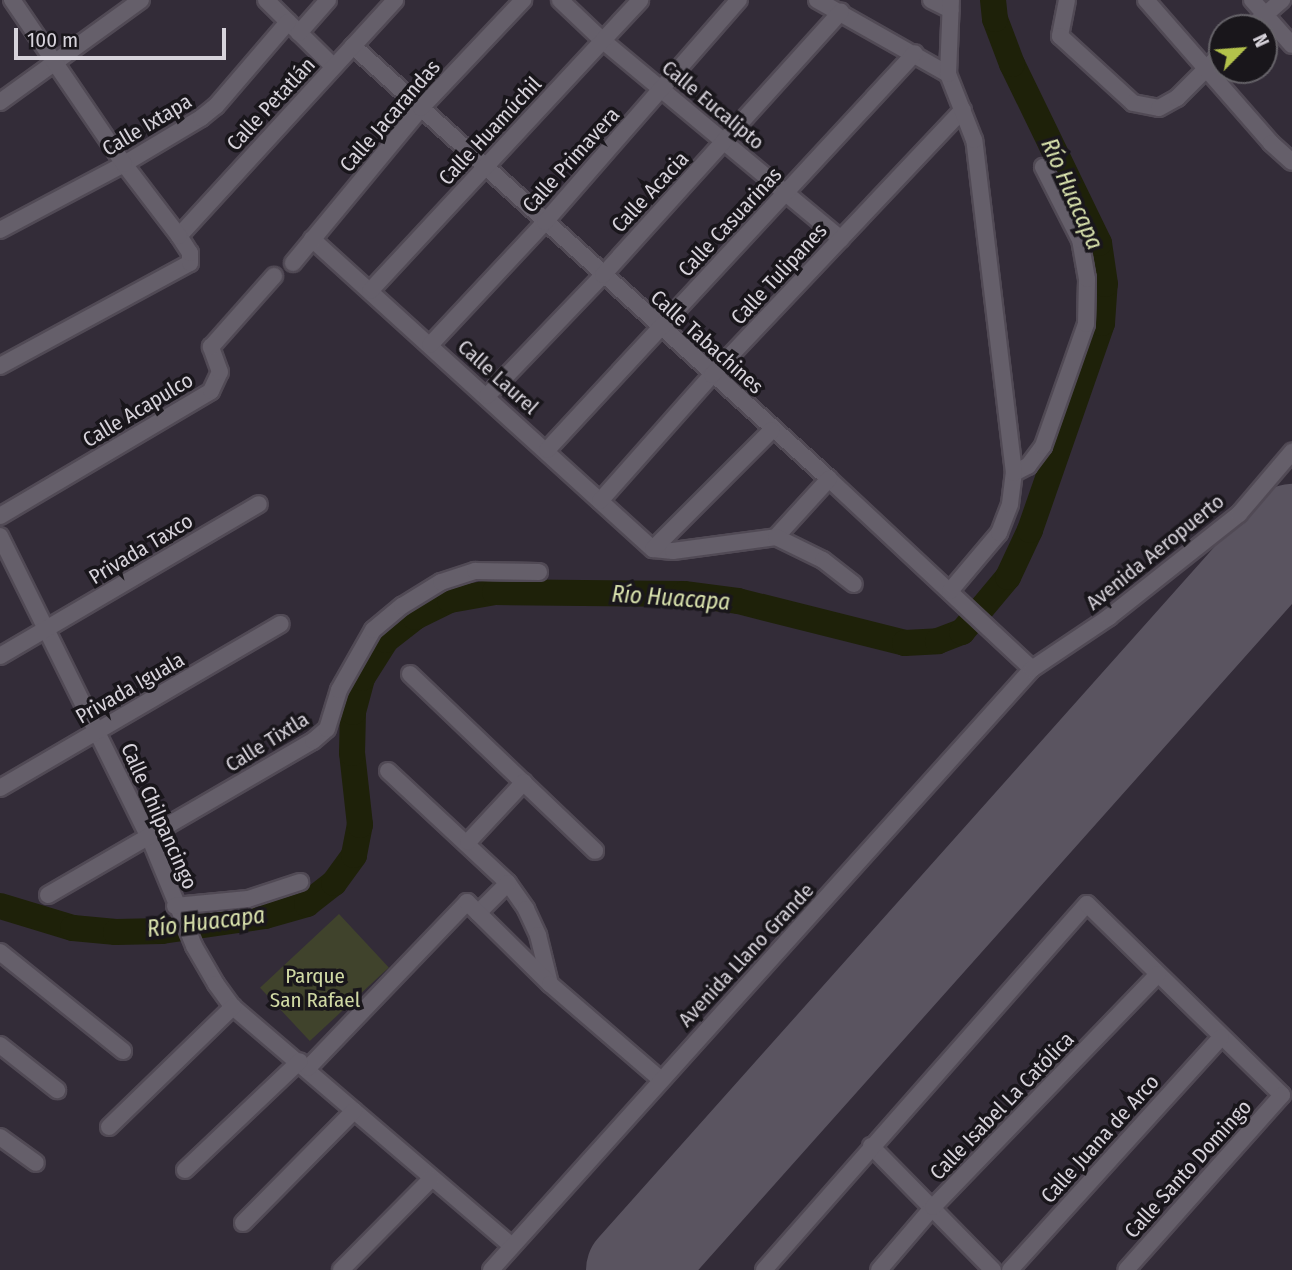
<!DOCTYPE html>
<html>
<head>
<meta charset="utf-8">
<style>
	body { margin:0 }
	#map { position:relative; width:1292px; height:1270px; overflow:hidden; background:#332c38; font-family:"Fira Sans Condensed",sans-serif }
	div>[style] { position:absolute }
	.green>* { inset:0; background:#40432c; transform-origin:0 0 }
	.river>* { height:26px; margin:-13px; padding:0 13px; transform-origin:13px; border-radius:13px; background:#1e2109 }
	.runway>* { height:96px; margin:-48px; padding:0 48px; transform-origin:48px; border-radius:48px; background:#5a5460 }
	.roads { filter:drop-shadow(2px 0 #514a55) drop-shadow(-2px 0 #514a55) drop-shadow(0 2px #514a55) drop-shadow(0 -2px #514a55) }
	.minor>* { height:16px; margin:-8px; padding:0 8px; transform-origin:8px; border-radius:8px; background:#655f6a }
	span { translate:-50% -50%; white-space:nowrap; text-align:center; line-height:1.15; -webkit-text-stroke:7px #19161b; paint-order:stroke }
	.street-label { font-size:21px; color:#d7d3db }
	.park-label { font-size:21px; color:#d0d9a4 }
	.water-label { font-size:23px; color:#dae3ae; font-style:italic }
	.north { position:absolute; left:1208px; top:14px; width:70px; height:70px; box-sizing:border-box; background:#19161b; border:2px solid #656268; border-radius:50%; rotate:65deg; font-size:19px; font-weight:700; line-height:28px; text-align:center; color:#d7d3db }
	.north::after { content:''; display:block; margin:auto; width:24px; height:32px; background:#b3c24b; clip-path:polygon(50% 0,100% 100%,50% 72%,0 100%) }
	.scale { position:absolute; left:14px; top:28px; width:212px; height:32px; box-sizing:border-box; border:4px solid #d7d3db; border-top:0; padding-left:9px; font-size:21px; line-height:24px; white-space:nowrap; color:#d7d3db; -webkit-text-stroke:5px #19161b; paint-order:stroke }
</style>
</head>
<body>
<div id="map">
	<div class="green">
		<div style="left:339px;top:914px;width:73px;height:108px;rotate:47deg"></div>
	</div>
	<div class="river">
		<div style="left:0;top:906px;width:76px;rotate:16.8deg"></div>
		<div style="left:73px;top:928px;width:43px;rotate:5.3deg"></div>
		<div style="left:116px;top:932px;width:46px;rotate:-1.2deg"></div>
		<div style="left:162px;top:931px;width:104px;rotate:-8.3deg"></div>
		<div style="left:265px;top:916px;width:44px;rotate:-15.9deg"></div>
		<div style="left:307px;top:904px;width:34px;rotate:-38deg"></div>
		<div style="left:334px;top:883px;width:34px;rotate:-54deg"></div>
		<div style="left:354px;top:855px;width:31px;rotate:-79deg"></div>
		<div style="left:360px;top:825px;width:72px;rotate:-96.3deg"></div>
		<div style="left:352px;top:753px;width:41px;rotate:-88.6deg"></div>
		<div style="left:353px;top:712px;width:35px;rotate:-75deg"></div>
		<div style="left:362px;top:678px;width:45px;rotate:-57.7deg"></div>
		<div style="left:386px;top:640px;width:37px;rotate:-38deg"></div>
		<div style="left:415px;top:617px;width:39px;rotate:-26deg"></div>
		<div style="left:450px;top:600px;width:46px;rotate:-10.1deg"></div>
		<div style="left:495px;top:592px;width:189px;rotate:0.6deg"></div>
		<div style="left:684px;top:594px;width:54px;rotate:7.4deg"></div>
		<div style="left:738px;top:601px;width:172px;rotate:14.1deg"></div>
		<div style="left:905px;top:643px;width:33px;rotate:-3deg"></div>
		<div style="left:938px;top:641px;width:26px;rotate:-21deg"></div>
		<div style="left:962px;top:632px;width:72px;rotate:-50.1deg"></div>
		<div style="left:1008px;top:577px;width:52px;rotate:-64.9deg"></div>
		<div style="left:1030px;top:530px;width:219px;rotate:-70.8deg"></div>
		<div style="left:1102px;top:323px;width:39px;rotate:-86deg"></div>
		<div style="left:1105px;top:284px;width:41px;rotate:-98.3deg"></div>
		<div style="left:1099px;top:243px;width:199px;rotate:-115.9deg"></div>
		<div style="left:1012px;top:64px;width:48px;rotate:-110.7deg"></div>
		<div style="left:995px;top:19px;width:19px;rotate:-96deg"></div>
	</div>
	<div class="runway">
		<div style="left:634px;top:1270px;width:989px;rotate:-48.28deg"></div>
	</div>
	<div class="roads">
		<div class="minor">
			<div style="left:266px;top:0;width:95px;rotate:44.6deg"></div>
			<div style="left:560px;top:0;width:58px;rotate:43.6deg"></div>
			<div style="left:602px;top:40px;width:311px;rotate:39.8deg"></div>
			<div style="left:817px;top:0;width:150px;rotate:29.5deg"></div>
			<div style="left:931px;top:0;width:22px;rotate:27deg"></div>
			<div style="left:1067px;top:0;width:37px;rotate:101deg"></div>
			<div style="left:1060px;top:36px;width:99px;rotate:42.5deg"></div>
			<div style="left:1133px;top:103px;width:26px;rotate:11deg"></div>
			<div style="left:1159px;top:108px;width:21px;rotate:-29deg"></div>
			<div style="left:1177px;top:98px;width:64px;rotate:-45deg"></div>
			<div style="left:1146px;top:0;width:190px;rotate:48.8deg"></div>
			<div style="left:1271px;top:143px;width:28px;rotate:42deg"></div>
			<div style="left:1252px;top:0;width:60px;rotate:48.4deg"></div>
			<div style="left:1250px;top:28px;width:43px;rotate:-41.2deg"></div>
			<div style="left:299px;top:33px;width:44px;rotate:-48.7deg"></div>
			<div style="left:353px;top:46px;width:643px;rotate:42.29deg"></div>
			<div style="left:829px;top:479px;width:278px;rotate:43.1deg"></div>
			<div style="left:0;top:102px;width:174px;rotate:-35.9deg"></div>
			<div style="left:0;top:230px;width:140px;rotate:-28deg"></div>
			<div style="left:124px;top:164px;width:90px;rotate:-30.9deg"></div>
			<div style="left:201px;top:118px;width:19px;rotate:-39deg"></div>
			<div style="left:216px;top:106px;width:111px;rotate:-49.4deg"></div>
			<div style="left:179px;top:236px;width:320px;rotate:-47.5deg"></div>
			<div style="left:312px;top:239px;width:461px;rotate:42.3deg"></div>
			<div style="left:293px;top:263px;width:201px;rotate:-50.4deg"></div>
			<div style="left:421px;top:108px;width:149px;rotate:-46.6deg"></div>
			<div style="left:370px;top:291px;width:397px;rotate:-47.1deg"></div>
			<div style="left:430px;top:345px;width:168px;rotate:-46.9deg"></div>
			<div style="left:545px;top:222px;width:295px;rotate:-48.9deg"></div>
			<div style="left:0;top:366px;width:216px;rotate:-28.5deg"></div>
			<div style="left:190px;top:263px;width:10px;rotate:-90deg"></div>
			<div style="left:190px;top:253px;width:20px;rotate:-123deg"></div>
			<div style="left:179px;top:236px;width:91px;rotate:-127.4deg"></div>
			<div style="left:124px;top:164px;width:199px;rotate:-124.3deg"></div>
			<div style="left:487px;top:396px;width:168px;rotate:-46.2deg"></div>
			<div style="left:603px;top:275px;width:355px;rotate:-47.9deg"></div>
			<div style="left:547px;top:450px;width:541px;rotate:-47.17deg"></div>
			<div style="left:1014px;top:473px;width:16px;rotate:-27deg"></div>
			<div style="left:1028px;top:466px;width:25px;rotate:-53deg"></div>
			<div style="left:1043px;top:446px;width:129px;rotate:-70.6deg"></div>
			<div style="left:1086px;top:324px;width:45px;rotate:-88.7deg"></div>
			<div style="left:1087px;top:279px;width:40px;rotate:-100deg"></div>
			<div style="left:1080px;top:240px;width:82px;rotate:-116.9deg"></div>
			<div style="left:600px;top:501px;width:169px;rotate:-48.4deg"></div>
			<div style="left:712px;top:375px;width:365px;rotate:-46.6deg"></div>
			<div style="left:0;top:516px;width:245px;rotate:-30.6deg"></div>
			<div style="left:211px;top:391px;width:21px;rotate:-65deg"></div>
			<div style="left:220px;top:372px;width:27px;rotate:-110deg"></div>
			<div style="left:211px;top:347px;width:95px;rotate:-48.4deg"></div>
			<div style="left:0;top:536px;width:338px;rotate:63.7deg"></div>
			<div style="left:150px;top:839px;width:116px;rotate:67.6deg"></div>
			<div style="left:194px;top:946px;width:44px;rotate:59.9deg"></div>
			<div style="left:216px;top:984px;width:29px;rotate:54deg"></div>
			<div style="left:233px;top:1007px;width:367px;rotate:40.6deg"></div>
			<div style="left:776px;top:537px;width:79px;rotate:-47.6deg"></div>
			<div style="left:653px;top:549px;width:20px;rotate:6deg"></div>
			<div style="left:673px;top:551px;width:104px;rotate:-7.7deg"></div>
			<div style="left:776px;top:537px;width:52px;rotate:26.1deg"></div>
			<div style="left:823px;top:560px;width:39px;rotate:38deg"></div>
			<div style="left:653px;top:549px;width:168px;rotate:-45deg"></div>
			<div style="left:950px;top:591px;width:76px;rotate:-49.8deg"></div>
			<div style="left:999px;top:533px;width:31px;rotate:-69deg"></div>
			<div style="left:1010px;top:504px;width:31px;rotate:-83deg"></div>
			<div style="left:1014px;top:473px;width:335px;rotate:-96.8deg"></div>
			<div style="left:974px;top:140px;width:71px;rotate:-111.5deg"></div>
			<div style="left:948px;top:74px;width:74px;rotate:-87.7deg"></div>
			<div style="left:0;top:656px;width:300px;rotate:-30.4deg"></div>
			<div style="left:410px;top:674px;width:256px;rotate:43.7deg"></div>
			<div style="left:388px;top:771px;width:164px;rotate:43deg"></div>
			<div style="left:508px;top:883px;width:32px;rotate:55deg"></div>
			<div style="left:526px;top:909px;width:29px;rotate:65deg"></div>
			<div style="left:538px;top:935px;width:50px;rotate:76.2deg"></div>
			<div style="left:0;top:788px;width:325px;rotate:-30.3deg"></div>
			<div style="left:468px;top:842px;width:82px;rotate:-47deg"></div>
			<div style="left:48px;top:895px;width:306px;rotate:-30.2deg"></div>
			<div style="left:313px;top:741px;width:18px;rotate:-41deg"></div>
			<div style="left:327px;top:729px;width:41px;rotate:-72.9deg"></div>
			<div style="left:339px;top:690px;width:69px;rotate:-60.5deg"></div>
			<div style="left:373px;top:630px;width:38px;rotate:-40deg"></div>
			<div style="left:402px;top:606px;width:46px;rotate:-31.6deg"></div>
			<div style="left:441px;top:582px;width:36px;rotate:-18deg"></div>
			<div style="left:475px;top:571px;width:64px;rotate:0.9deg"></div>
			<div style="left:175px;top:906px;width:73px;rotate:-5.5deg"></div>
			<div style="left:248px;top:899px;width:55px;rotate:-18.1deg"></div>
			<div style="left:478px;top:913px;width:42px;rotate:-45deg"></div>
			<div style="left:0;top:952px;width:158px;rotate:38.8deg"></div>
			<div style="left:0;top:1045px;width:73px;rotate:38.3deg"></div>
			<div style="left:308px;top:1068px;width:230px;rotate:-46.2deg"></div>
			<div style="left:467px;top:902px;width:117px;rotate:44.7deg"></div>
			<div style="left:550px;top:984px;width:145px;rotate:40.8deg"></div>
			<div style="left:109px;top:1127px;width:173px;rotate:-44.1deg"></div>
			<div style="left:0;top:1137px;width:44px;rotate:35.8deg"></div>
			<div style="left:871px;top:1146px;width:174px;rotate:45.5deg"></div>
			<div style="left:185px;top:1170px;width:158px;rotate:-43.5deg"></div>
			<div style="left:243px;top:1223px;width:158px;rotate:-45.3deg"></div>
			<div style="left:341px;top:1270px;width:128px;rotate:-45.3deg"></div>
			<div style="left:491px;top:1270px;width:809px;rotate:-48.01deg"></div>
			<div style="left:1032px;top:669px;width:93px;rotate:-34deg"></div>
			<div style="left:1109px;top:617px;width:166px;rotate:-38.4deg"></div>
			<div style="left:1239px;top:514px;width:82px;rotate:-49.5deg"></div>
			<div style="left:764px;top:1270px;width:488px;rotate:-48.6deg"></div>
			<div style="left:1087px;top:904px;width:273px;rotate:44.4deg"></div>
			<div style="left:1282px;top:1095px;width:234px;rotate:131.7deg"></div>
			<div style="left:879px;top:1270px;width:83px;rotate:-49.4deg"></div>
			<div style="left:933px;top:1207px;width:324px;rotate:-46deg"></div>
			<div style="left:1010px;top:1270px;width:314px;rotate:-47.8deg"></div>
		</div>
	</div>
	<div class="street-label">
		<span style="left:271px;top:104px;rotate:-47deg">Calle Petatlán</span>
		<span style="left:713px;top:105px;rotate:40deg">Calle Eucalipto</span>
		<span style="left:390px;top:116px;rotate:-49deg">Calle Jacarandas</span>
		<span style="left:147px;top:125px;rotate:-31deg">Calle Ixtapa</span>
		<span style="left:490px;top:131px;rotate:-47deg">Calle Huamúchil</span>
		<span style="left:571px;top:160px;rotate:-48deg">Calle Primavera</span>
		<span style="left:650px;top:192px;rotate:-47deg">Calle Acacia</span>
		<span style="left:730px;top:222px;rotate:-47deg">Calle Casuarinas</span>
		<span style="left:779px;top:274px;rotate:-47deg">Calle Tulipanes</span>
		<span style="left:707px;top:342px;rotate:42deg">Calle Tabachines</span>
		<span style="left:498px;top:377px;rotate:42deg">Calle Laurel</span>
		<span style="left:138px;top:410px;rotate:-31deg">Calle Acapulco</span>
		<span style="left:141px;top:549px;rotate:-31deg">Privada Taxco</span>
		<span style="left:1155px;top:552px;rotate:-39deg">Avenida Aeropuerto</span>
		<span style="left:130px;top:688px;rotate:-30deg">Privada Iguala</span>
		<span style="left:267px;top:742px;rotate:-32deg">Calle Tixtla</span>
		<span style="left:159px;top:816px;rotate:66deg">Calle Chilpancingo</span>
		<span style="left:746px;top:955px;rotate:-47deg">Avenida Llano Grande</span>
		<span style="left:1002px;top:1106px;rotate:-46deg">Calle Isabel La Católica</span>
		<span style="left:1100px;top:1139px;rotate:-48deg">Calle Juana de Arco</span>
		<span style="left:1188px;top:1169px;rotate:-48deg">Calle Santo Domingo</span>
	</div>
	<div class="park-label">
		<span style="left:315px;top:988px">Parque<br>San Rafael</span>
	</div>
	<div class="water-label">
		<span style="left:1072px;top:194px;rotate:66deg">Río Huacapa</span>
		<span style="left:671px;top:598px;rotate:4deg">Río Huacapa</span>
		<span style="left:206px;top:922px;rotate:-7deg">Río Huacapa</span>
	</div>
	<div class="north">N</div>
	<div class="scale">100 m</div>
</div>
</body>
</html>
